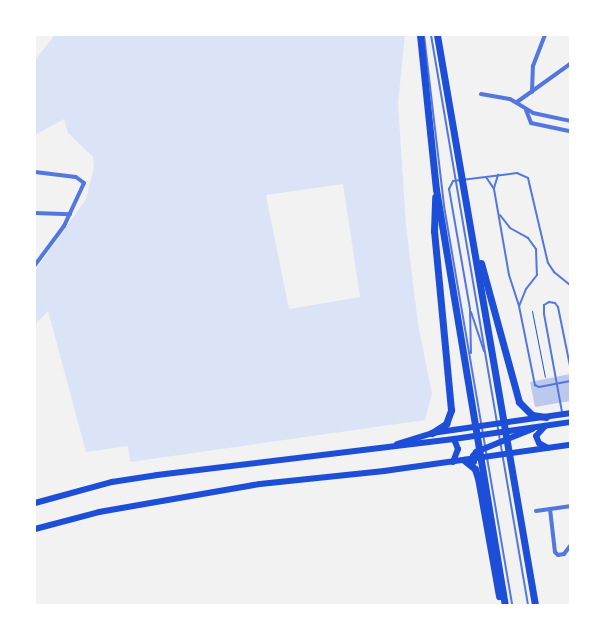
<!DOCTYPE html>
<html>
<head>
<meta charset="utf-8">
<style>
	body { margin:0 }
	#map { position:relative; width:605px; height:640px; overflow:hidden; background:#f2f2f2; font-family:Manrope,sans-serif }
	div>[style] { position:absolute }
	.green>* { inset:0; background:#dbe4f7 }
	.building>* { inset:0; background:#bdc9ec }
	.path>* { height:1px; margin:-0.5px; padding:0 0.5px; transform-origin:0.5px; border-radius:0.5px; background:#1d4ed8 }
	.service>* { height:2px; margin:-1px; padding:0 1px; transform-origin:1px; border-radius:1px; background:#5277de }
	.minor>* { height:4px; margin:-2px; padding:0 2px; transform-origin:2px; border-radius:2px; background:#5277de }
	.primary>* { height:6px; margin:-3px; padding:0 3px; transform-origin:3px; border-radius:3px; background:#1d4ed8 }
	.motorway>* { height:7px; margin:-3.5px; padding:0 3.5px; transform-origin:3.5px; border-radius:3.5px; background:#1d4ed8 }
	span { translate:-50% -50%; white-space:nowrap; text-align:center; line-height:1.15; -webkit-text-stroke:3.5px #fff; paint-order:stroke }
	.frame { position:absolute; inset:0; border:36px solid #fff; pointer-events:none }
</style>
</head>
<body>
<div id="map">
	<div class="green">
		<div style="clip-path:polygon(evenodd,55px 35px,405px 35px,398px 103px,406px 225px,418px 324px,432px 394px,425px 420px,130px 462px,128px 446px,86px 452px,48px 311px,37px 322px,35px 333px,35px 271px,86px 199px,94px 167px,93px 157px,68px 133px,64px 119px,35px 135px,35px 60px,55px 35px,343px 184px,360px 297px,289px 309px,266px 195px,343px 184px)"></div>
	</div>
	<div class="building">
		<div style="clip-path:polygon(570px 374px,570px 401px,535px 407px,530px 382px)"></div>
	</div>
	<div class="path">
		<div style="left:532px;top:311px;width:67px;rotate:78.9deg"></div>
	</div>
	<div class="service">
		<div style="left:424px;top:35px;width:172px;rotate:83.3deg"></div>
		<div style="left:444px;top:206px;width:405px;rotate:80.3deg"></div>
		<div style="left:431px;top:35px;width:578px;rotate:80.34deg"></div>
		<div style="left:486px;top:177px;width:14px;rotate:56deg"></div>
		<div style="left:494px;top:189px;width:87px;rotate:80.1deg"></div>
		<div style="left:509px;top:275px;width:33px;rotate:72deg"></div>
		<div style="left:519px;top:306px;width:81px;rotate:78.6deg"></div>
		<div style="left:535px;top:385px;width:4px;rotate:27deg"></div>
		<div style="left:539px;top:387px;width:32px;rotate:-11deg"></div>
		<div style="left:494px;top:188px;width:14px;rotate:-73deg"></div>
		<div style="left:500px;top:215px;width:16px;rotate:52deg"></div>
		<div style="left:510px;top:228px;width:21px;rotate:29deg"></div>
		<div style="left:528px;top:238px;width:14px;rotate:54deg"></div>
		<div style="left:536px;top:249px;width:26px;rotate:88deg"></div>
		<div style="left:537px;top:275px;width:18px;rotate:128deg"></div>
		<div style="left:526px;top:289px;width:18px;rotate:112deg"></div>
		<div style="left:471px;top:312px;width:41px;rotate:71.6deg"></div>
		<div style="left:471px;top:353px;width:44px;rotate:-91.3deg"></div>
		<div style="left:470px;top:309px;width:122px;rotate:-99.9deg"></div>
		<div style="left:449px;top:189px;width:9px;rotate:-63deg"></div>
		<div style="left:453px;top:181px;width:64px;rotate:-7.1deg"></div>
		<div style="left:517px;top:173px;width:12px;rotate:24deg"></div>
		<div style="left:528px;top:178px;width:87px;rotate:76.8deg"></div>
		<div style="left:548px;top:263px;width:11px;rotate:56deg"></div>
		<div style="left:554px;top:272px;width:21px;rotate:39deg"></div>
		<div style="left:562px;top:412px;width:100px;rotate:-100.4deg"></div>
		<div style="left:544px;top:314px;width:9px;rotate:-90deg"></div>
		<div style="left:544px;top:305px;width:6px;rotate:-31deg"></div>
		<div style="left:549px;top:302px;width:6px;rotate:9deg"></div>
		<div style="left:555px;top:303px;width:5px;rotate:53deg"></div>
		<div style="left:558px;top:307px;width:60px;rotate:78.5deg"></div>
	</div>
	<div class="minor">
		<div style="left:532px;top:92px;width:26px;rotate:-88deg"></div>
		<div style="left:533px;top:66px;width:33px;rotate:-69deg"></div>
		<div style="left:481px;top:94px;width:29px;rotate:10deg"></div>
		<div style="left:510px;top:99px;width:27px;rotate:31deg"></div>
		<div style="left:533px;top:113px;width:38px;rotate:12deg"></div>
		<div style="left:517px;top:102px;width:65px;rotate:-35.6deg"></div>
		<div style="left:526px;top:110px;width:14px;rotate:69deg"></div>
		<div style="left:531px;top:123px;width:40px;rotate:12deg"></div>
		<div style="left:35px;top:172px;width:41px;rotate:7deg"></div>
		<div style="left:76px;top:177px;width:10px;rotate:37deg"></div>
		<div style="left:84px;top:183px;width:47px;rotate:114.9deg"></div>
		<div style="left:64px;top:226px;width:49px;rotate:126.6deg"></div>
		<div style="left:35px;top:213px;width:35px;rotate:2deg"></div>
		<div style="left:550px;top:509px;width:43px;rotate:83.4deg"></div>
		<div style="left:555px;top:552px;width:4px;rotate:45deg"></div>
		<div style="left:558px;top:555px;width:6px;rotate:-9deg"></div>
		<div style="left:564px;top:554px;width:10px;rotate:-53deg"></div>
		<div style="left:536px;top:511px;width:34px;rotate:-8deg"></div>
	</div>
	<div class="primary">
		<div style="left:545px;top:426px;width:13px;rotate:132deg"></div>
		<div style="left:536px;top:436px;width:8px;rotate:67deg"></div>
		<div style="left:539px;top:443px;width:10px;rotate:29deg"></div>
		<div style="left:397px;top:444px;width:37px;rotate:-17deg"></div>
		<div style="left:432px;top:433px;width:139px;rotate:-8.2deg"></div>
		<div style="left:453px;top:462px;width:14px;rotate:-69deg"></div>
		<div style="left:458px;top:449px;width:11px;rotate:-112deg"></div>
		<div style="left:474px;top:462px;width:6px;rotate:-99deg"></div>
		<div style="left:473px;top:456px;width:5px;rotate:-53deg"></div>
		<div style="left:476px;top:452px;width:61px;rotate:-22.3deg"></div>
		<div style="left:35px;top:503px;width:80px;rotate:-15.3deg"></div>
		<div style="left:112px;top:482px;width:46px;rotate:-8.8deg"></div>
		<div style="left:157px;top:475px;width:299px;rotate:-6.9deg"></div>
		<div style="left:454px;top:439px;width:117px;rotate:-8.3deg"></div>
		<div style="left:35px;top:529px;width:66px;rotate:-14.9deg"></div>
		<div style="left:99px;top:512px;width:163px;rotate:-9.9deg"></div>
		<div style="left:260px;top:484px;width:125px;rotate:-6deg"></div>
		<div style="left:384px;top:471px;width:188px;rotate:-8deg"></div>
	</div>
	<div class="motorway">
		<div style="left:420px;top:35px;width:155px;rotate:84.1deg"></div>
		<div style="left:436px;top:189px;width:422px;rotate:80.6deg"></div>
		<div style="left:437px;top:35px;width:578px;rotate:80.24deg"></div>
		<div style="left:481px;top:263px;width:144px;rotate:74.7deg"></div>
		<div style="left:519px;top:402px;width:18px;rotate:45deg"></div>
		<div style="left:532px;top:415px;width:14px;rotate:8deg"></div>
		<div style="left:432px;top:433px;width:17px;rotate:-33deg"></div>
		<div style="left:446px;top:424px;width:15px;rotate:-70deg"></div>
		<div style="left:451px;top:410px;width:180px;rotate:-95.4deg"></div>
		<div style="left:434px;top:231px;width:34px;rotate:-88deg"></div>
		<div style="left:464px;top:460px;width:14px;rotate:39deg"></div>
		<div style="left:475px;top:469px;width:9px;rotate:72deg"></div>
		<div style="left:478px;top:478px;width:120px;rotate:79.9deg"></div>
	</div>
	<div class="frame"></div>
</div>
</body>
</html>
